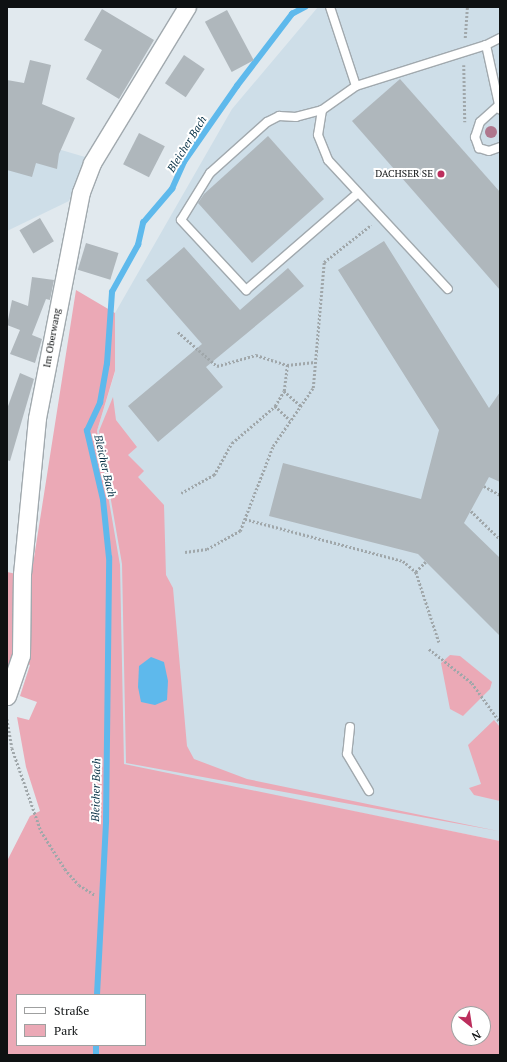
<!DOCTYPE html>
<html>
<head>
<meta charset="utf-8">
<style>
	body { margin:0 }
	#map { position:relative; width:507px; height:1062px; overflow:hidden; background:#e1e9ee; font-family:"PT Serif",serif }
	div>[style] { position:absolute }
	.built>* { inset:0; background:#cedee8 }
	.green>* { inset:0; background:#eba9b6 }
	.water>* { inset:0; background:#5eb9ec }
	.stream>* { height:5.5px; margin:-2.75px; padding:0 2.75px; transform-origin:2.75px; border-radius:2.75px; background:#5eb9ec }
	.building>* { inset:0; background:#afb7bc; transform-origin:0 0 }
	.path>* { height:2.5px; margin-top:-1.25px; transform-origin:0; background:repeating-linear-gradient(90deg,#a0a7aa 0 2px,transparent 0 4px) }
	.roads { filter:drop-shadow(1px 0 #a1a9ae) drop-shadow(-1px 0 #a1a9ae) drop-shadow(0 1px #a1a9ae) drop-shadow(0 -1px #a1a9ae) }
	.service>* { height:8px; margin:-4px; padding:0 4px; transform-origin:4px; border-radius:4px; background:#fff }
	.minor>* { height:17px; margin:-8.5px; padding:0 8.5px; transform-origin:8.5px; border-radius:8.5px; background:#fff }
	.trees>* { width:12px; height:12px; margin:-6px; border-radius:50%; background:#af778d }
	.dots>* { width:11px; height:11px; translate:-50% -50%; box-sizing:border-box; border:2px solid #fff; border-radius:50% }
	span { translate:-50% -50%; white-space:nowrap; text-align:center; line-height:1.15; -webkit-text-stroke:4px #fff; paint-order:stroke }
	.poi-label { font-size:10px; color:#0e1112 }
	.right { translate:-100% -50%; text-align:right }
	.street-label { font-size:10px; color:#0e1112 }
	.water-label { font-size:11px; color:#042e43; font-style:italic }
	.frame { position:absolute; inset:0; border:8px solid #0e1112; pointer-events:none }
	.legend { position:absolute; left:16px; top:994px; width:130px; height:52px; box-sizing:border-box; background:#fff; border:1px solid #9fa0a0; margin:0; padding:5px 7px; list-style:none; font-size:12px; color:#0e1112 }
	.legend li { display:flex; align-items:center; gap:8px; height:20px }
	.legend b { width:20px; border:1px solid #9fa0a0 }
	.north { position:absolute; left:451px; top:1006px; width:40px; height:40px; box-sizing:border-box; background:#fff; border:1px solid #9fa0a0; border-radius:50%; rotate:150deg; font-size:11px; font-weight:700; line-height:16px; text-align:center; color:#0e1112 }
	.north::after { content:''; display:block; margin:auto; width:14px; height:18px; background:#bc2e5d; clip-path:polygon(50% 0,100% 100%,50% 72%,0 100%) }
</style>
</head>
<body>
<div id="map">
	<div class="built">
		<div style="clip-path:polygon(318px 7px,500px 7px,500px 841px,124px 765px,97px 431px,115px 372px,115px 313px,232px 109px)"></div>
		<div style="clip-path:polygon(7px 134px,85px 157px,69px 201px,7px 231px)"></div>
	</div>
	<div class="green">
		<div style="clip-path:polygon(evenodd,76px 290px,115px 313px,115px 371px,97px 431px,120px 565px,124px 764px,500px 841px,500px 1055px,7px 1055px,7px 861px,30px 816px,40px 811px,26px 767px,17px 717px,29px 720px,37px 702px,20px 696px,30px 665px,14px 655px,7px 673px,7px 572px,31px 577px,76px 290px,17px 995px,145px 995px,145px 1045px,17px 1045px,17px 995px,76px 290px,459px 1014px,483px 1014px,483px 1038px,459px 1038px,459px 1014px)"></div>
		<div style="clip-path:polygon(113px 397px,116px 420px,137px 447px,128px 455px,144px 471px,138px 477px,164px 505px,166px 575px,173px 588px,187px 746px,194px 759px,247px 779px,498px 831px,126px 763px,122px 564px,99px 431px)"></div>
		<div style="clip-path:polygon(450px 655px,460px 656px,492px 682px,490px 689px,463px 716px,450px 709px,441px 663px)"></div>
		<div style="clip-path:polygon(494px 720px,500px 727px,500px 801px,474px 795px,469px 788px,481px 784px,468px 745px)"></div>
	</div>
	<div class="water">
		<div style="clip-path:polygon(151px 657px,164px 662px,168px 681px,167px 700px,155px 705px,141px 702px,138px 687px,139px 666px)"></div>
	</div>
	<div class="stream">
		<div style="left:97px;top:995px;width:174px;rotate:-87deg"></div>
		<div style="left:106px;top:821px;width:263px;rotate:-89.3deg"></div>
		<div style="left:109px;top:558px;width:58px;rotate:-95.9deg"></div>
		<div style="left:103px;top:500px;width:71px;rotate:-103.1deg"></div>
		<div style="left:87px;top:431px;width:31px;rotate:-65deg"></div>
		<div style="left:100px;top:403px;width:40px;rotate:-80deg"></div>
		<div style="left:107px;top:364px;width:72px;rotate:-86deg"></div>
		<div style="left:112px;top:292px;width:54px;rotate:-61deg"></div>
		<div style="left:138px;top:245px;width:23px;rotate:-77deg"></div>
		<div style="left:143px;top:223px;width:45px;rotate:-49.5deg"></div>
		<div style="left:172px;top:189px;width:30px;rotate:-66deg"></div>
		<div style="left:184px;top:162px;width:93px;rotate:-55.1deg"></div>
		<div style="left:237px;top:86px;width:91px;rotate:-52.6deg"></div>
		<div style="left:292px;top:14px;width:15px;rotate:-28deg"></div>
		<div style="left:96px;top:1055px;width:10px;rotate:-90deg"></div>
	</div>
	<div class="building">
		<div style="clip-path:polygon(102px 9px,154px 40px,119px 99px,86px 79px,102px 50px,84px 40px)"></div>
		<div style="left:227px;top:10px;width:57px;height:25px;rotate:62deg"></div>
		<div style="left:184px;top:55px;width:25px;height:34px;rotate:34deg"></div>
		<div style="clip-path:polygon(30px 60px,51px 65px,42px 104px,75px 118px,59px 154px,57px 169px,36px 163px,32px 177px,7px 170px,7px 80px,24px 83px)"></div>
		<div style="clip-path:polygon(400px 79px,500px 192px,500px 290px,352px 121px)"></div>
		<div style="left:139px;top:133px;width:29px;height:35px;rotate:27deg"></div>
		<div style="clip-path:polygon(268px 136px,324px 199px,252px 263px,198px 203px,204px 194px)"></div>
		<div style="left:40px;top:218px;width:27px;height:24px;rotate:59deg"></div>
		<div style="clip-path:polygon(384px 241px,489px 408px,500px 392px,500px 482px,489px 477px,464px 523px,500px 558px,500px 636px,418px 554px,269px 516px,283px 463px,421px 499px,439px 430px,338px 270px)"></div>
		<div style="left:86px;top:243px;width:34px;height:28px;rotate:17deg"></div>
		<div style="clip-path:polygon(184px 247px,240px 310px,288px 268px,304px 286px,206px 367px,223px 387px,158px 442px,128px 406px,202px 344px,146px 280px)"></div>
		<div style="clip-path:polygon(32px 277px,54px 280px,50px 300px,46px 299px,32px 335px,42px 339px,35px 363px,10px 354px,20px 330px,7px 325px,12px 300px,28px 306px)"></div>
		<div style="clip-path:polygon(20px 373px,34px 379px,10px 461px,7px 460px,7px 409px)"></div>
	</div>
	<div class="path">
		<div style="left:465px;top:38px;width:31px;rotate:-86deg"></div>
		<div style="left:464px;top:65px;width:57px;rotate:89deg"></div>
		<div style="left:178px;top:332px;width:52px;rotate:41.1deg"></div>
		<div style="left:217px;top:366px;width:41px;rotate:-15.8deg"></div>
		<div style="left:256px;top:355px;width:33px;rotate:18deg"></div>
		<div style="left:287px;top:365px;width:28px;rotate:-6deg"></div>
		<div style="left:284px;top:391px;width:23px;rotate:41deg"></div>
		<div style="left:275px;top:406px;width:21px;rotate:43deg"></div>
		<div style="left:484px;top:486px;width:18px;rotate:29deg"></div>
		<div style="left:181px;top:493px;width:38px;rotate:-29deg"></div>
		<div style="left:214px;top:475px;width:37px;rotate:-61deg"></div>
		<div style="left:232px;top:443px;width:57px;rotate:-40.7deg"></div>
		<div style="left:275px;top:406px;width:17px;rotate:-59deg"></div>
		<div style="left:284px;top:391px;width:26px;rotate:-83deg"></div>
		<div style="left:471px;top:511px;width:40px;rotate:44deg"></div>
		<div style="left:245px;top:519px;width:163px;rotate:14.9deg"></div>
		<div style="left:403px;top:561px;width:17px;rotate:40deg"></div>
		<div style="left:185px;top:552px;width:22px;rotate:-8deg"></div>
		<div style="left:207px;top:549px;width:38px;rotate:-29deg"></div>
		<div style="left:240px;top:531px;width:91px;rotate:-68.8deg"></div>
		<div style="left:273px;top:446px;width:70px;rotate:-55.4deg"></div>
		<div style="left:313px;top:388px;width:126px;rotate:-85deg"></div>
		<div style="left:324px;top:262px;width:60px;rotate:-38.2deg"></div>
		<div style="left:426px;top:562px;width:14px;rotate:135deg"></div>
		<div style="left:416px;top:572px;width:74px;rotate:71.8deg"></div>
		<div style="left:429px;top:649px;width:55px;rotate:38.3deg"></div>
		<div style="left:472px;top:683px;width:48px;rotate:54.3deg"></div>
		<div style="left:7px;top:719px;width:29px;rotate:80deg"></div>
		<div style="left:12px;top:748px;width:88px;rotate:70.7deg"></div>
		<div style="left:41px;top:831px;width:45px;rotate:57.7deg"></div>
		<div style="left:65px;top:869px;width:21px;rotate:49deg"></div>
		<div style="left:79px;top:885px;width:19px;rotate:32deg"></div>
	</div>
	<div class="roads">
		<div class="service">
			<div style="left:330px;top:7px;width:83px;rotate:71.8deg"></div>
			<div style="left:356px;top:86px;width:136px;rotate:-17.5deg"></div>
			<div style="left:500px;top:38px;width:16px;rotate:153deg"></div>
			<div style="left:486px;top:45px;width:66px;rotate:77.7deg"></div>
			<div style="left:356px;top:86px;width:42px;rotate:144.8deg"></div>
			<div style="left:322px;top:110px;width:25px;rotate:99deg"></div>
			<div style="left:318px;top:135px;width:27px;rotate:68deg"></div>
			<div style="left:328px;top:160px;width:176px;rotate:47.1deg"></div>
			<div style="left:498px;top:106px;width:24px;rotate:138deg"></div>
			<div style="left:480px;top:122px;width:16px;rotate:108deg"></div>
			<div style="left:475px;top:137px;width:12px;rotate:70deg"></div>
			<div style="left:479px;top:148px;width:10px;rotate:17deg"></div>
			<div style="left:489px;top:151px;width:12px;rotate:-20deg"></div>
			<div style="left:322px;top:110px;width:27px;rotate:165deg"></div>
			<div style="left:296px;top:117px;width:17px;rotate:-177deg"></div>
			<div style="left:279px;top:116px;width:13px;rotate:153deg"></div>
			<div style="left:267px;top:122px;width:76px;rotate:138.2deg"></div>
			<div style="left:210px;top:173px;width:55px;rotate:121.7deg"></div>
			<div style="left:181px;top:220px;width:96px;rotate:47.1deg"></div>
			<div style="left:246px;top:290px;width:147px;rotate:-40.9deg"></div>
			<div style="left:350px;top:727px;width:27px;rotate:96deg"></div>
			<div style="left:347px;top:754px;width:43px;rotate:59.3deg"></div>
		</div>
		<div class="minor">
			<div style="left:7px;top:696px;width:43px;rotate:-71.1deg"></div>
			<div style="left:21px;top:655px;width:81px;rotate:-89.3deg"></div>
			<div style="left:22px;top:574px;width:157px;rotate:-84.5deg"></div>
			<div style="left:37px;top:418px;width:230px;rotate:-79deg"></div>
			<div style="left:81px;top:192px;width:31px;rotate:-69deg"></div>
			<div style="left:92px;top:163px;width:183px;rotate:-58.7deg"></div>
		</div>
	</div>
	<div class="trees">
		<div style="left:491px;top:132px"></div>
	</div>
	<div class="dots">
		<div style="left:441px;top:174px;background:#bc2e5d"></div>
	</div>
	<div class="poi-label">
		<span class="right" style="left:433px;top:174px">DACHSER SE</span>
	</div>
	<div class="street-label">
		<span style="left:52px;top:338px;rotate:-80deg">Im Oberwang</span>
	</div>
	<div class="water-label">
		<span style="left:187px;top:144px;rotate:-58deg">Bleicher Bach</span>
		<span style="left:105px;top:466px;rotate:77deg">Bleicher Bach</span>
		<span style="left:96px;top:790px;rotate:-89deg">Bleicher Bach</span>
	</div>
	<div class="frame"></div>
	<ul class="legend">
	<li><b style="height:5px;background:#fff"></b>Straße</li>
	<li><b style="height:11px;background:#eba9b6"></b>Park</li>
	</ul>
	<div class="north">N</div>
</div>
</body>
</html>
